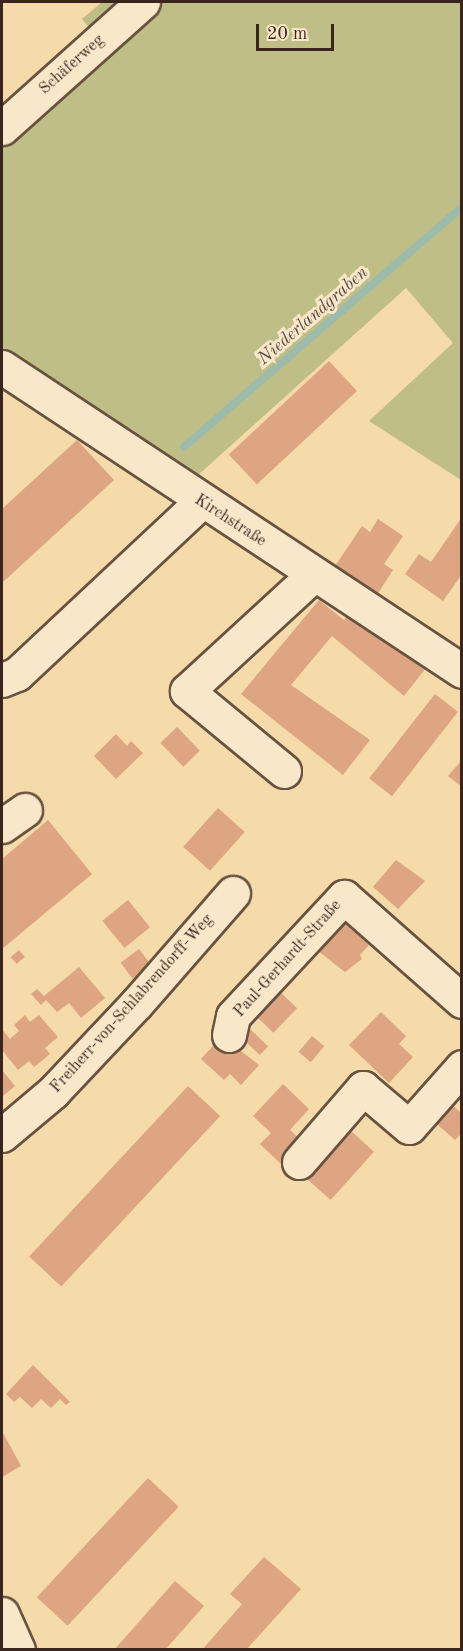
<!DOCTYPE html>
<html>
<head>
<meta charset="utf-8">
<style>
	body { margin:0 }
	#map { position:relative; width:463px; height:1651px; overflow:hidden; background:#f5daaa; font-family:"Old Standard TT",serif }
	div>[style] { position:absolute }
	.green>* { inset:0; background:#bfbe86 }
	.stream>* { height:8px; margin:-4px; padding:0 4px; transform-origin:4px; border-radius:4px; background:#9cbbaa }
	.building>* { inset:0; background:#dda581; transform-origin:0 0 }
	.roads { filter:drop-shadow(2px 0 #685240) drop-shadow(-2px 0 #685240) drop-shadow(0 2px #685240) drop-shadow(0 -2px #685240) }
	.minor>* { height:33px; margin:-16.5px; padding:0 16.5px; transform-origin:16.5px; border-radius:16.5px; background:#f8e7c8 }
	span { translate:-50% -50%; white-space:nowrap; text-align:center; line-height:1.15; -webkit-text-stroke:6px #f8e7c8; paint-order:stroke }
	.street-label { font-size:16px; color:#39251d }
	.water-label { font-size:18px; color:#524a40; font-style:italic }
	.frame { position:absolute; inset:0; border:3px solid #39251d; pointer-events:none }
	.scale { position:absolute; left:256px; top:24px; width:78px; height:27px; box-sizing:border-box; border:3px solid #39251d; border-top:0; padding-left:8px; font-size:18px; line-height:21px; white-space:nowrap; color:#39251d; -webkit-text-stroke:4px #f8e7c8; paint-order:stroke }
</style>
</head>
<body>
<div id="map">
	<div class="green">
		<div style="clip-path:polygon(102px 2px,126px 2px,92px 32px,82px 19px)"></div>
		<div style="clip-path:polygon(156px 2px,461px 2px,461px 480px,369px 421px,453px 343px,406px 288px,187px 485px,2px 355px,2px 140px)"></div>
	</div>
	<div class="stream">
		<div style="left:184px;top:447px;width:367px;rotate:-40.8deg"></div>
	</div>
	<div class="building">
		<div style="left:329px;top:361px;width:41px;height:137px;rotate:47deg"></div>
		<div style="clip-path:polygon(77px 440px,114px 480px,2px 583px,2px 509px)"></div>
		<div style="clip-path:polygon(462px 517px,462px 574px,443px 601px,405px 574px,419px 554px,431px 562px)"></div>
		<div style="clip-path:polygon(378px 519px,403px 536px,384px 564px,393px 570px,375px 598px,331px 572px,362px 526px,370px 532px)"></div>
		<div style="clip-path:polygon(319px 600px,344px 620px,351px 611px,426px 668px,404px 696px,332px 636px,291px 685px,370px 740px,343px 775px,241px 694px)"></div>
		<div style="left:435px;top:694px;width:29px;height:107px;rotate:38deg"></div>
		<div style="left:177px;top:727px;width:33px;height:23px;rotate:46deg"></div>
		<div style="clip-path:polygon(116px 734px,127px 746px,131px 741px,143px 753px,116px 779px,94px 756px)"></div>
		<div style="clip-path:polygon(462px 760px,462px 787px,448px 776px)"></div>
		<div style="left:218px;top:808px;width:36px;height:52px;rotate:42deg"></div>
		<div style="clip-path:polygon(48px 820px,92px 874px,2px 949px,2px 859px)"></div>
		<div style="clip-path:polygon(396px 860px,425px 881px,398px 909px,373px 887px)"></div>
		<div style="left:128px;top:900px;width:35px;height:33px;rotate:51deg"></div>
		<div style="clip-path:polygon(335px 915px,369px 945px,360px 955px,362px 959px,345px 972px,309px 944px)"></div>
		<div style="left:139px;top:949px;width:20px;height:23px;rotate:53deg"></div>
		<div style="left:19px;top:950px;width:9px;height:11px;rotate:49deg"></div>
		<div style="clip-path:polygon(79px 967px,105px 998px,81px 1018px,69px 1003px,57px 1012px,46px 1000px,41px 1005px,31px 994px,37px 989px,44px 996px)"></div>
		<div style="left:274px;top:986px;width:32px;height:34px;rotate:44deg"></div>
		<div style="clip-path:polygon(381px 1012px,406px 1036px,399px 1044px,413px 1057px,389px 1083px,349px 1045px)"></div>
		<div style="clip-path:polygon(25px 1015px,30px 1022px,39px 1015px,58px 1037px,45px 1048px,50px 1054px,34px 1067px,29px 1061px,18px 1070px,2px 1050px,2px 1029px,10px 1039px,19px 1031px,14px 1025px)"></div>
		<div style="left:248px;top:1027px;width:28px;height:12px;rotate:44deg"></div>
		<div style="clip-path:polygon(222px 1036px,259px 1065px,241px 1085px,230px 1074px,224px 1080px,201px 1059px)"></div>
		<div style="left:312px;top:1036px;width:16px;height:21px;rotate:40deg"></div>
		<div style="clip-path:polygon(2px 1070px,15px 1086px,2px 1097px)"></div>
		<div style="clip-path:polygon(283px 1084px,309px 1109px,290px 1130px,305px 1144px,284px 1167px,260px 1144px,271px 1133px,253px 1116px)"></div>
		<div style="left:188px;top:1086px;width:44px;height:233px;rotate:43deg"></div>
		<div style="clip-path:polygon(447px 1100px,462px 1114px,462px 1133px,455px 1140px,430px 1118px)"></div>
		<div style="left:351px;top:1131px;width:31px;height:65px;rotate:42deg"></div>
		<div style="clip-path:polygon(33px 1365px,70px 1402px,66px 1405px,60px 1399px,51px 1408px,41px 1399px,32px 1408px,20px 1397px,14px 1402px,6px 1394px)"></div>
		<div style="clip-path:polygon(2px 1431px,21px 1466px,2px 1477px)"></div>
		<div style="left:148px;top:1478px;width:42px;height:163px;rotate:43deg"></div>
		<div style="clip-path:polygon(264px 1557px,301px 1589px,246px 1650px,202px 1650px,242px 1604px,230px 1594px)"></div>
		<div style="clip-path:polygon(175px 1581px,204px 1606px,165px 1650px,114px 1650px)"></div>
	</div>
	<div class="roads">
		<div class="minor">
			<div style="left:2px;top:128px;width:189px;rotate:-41.8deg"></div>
			<div style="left:2px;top:367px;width:551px;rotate:33.46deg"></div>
			<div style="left:2px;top:680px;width:16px;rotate:-22deg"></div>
			<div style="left:17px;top:674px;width:252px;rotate:-43.1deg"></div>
			<div style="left:284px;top:771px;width:126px;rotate:-140.5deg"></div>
			<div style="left:187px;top:691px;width:171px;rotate:-42.6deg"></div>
			<div style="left:2px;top:826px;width:28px;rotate:-35deg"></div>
			<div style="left:229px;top:1035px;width:19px;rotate:-78deg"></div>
			<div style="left:233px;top:1016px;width:163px;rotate:-47deg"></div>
			<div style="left:344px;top:897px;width:157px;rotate:41.4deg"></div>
			<div style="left:2px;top:1135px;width:67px;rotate:-40.1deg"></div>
			<div style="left:53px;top:1092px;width:122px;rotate:-46.7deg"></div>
			<div style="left:137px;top:1003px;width:146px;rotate:-48.9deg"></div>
			<div style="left:299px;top:1162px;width:98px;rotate:-49.1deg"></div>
			<div style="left:363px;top:1088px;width:60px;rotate:40.3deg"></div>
			<div style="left:409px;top:1127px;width:80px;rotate:-48.5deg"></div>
			<div style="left:2px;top:1614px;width:39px;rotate:66deg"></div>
		</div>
	</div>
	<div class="street-label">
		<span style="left:72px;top:65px;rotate:-42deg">Schäferweg</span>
		<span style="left:230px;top:521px;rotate:33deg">Kirchstraße</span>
		<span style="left:288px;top:959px;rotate:-48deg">Paul-Gerhardt-Straße</span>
		<span style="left:132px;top:1004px;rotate:-48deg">Freiherr-von-Schlabrendorff-Weg</span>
	</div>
	<div class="water-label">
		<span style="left:313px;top:316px;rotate:-41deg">Niederlandgraben</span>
	</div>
	<div class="frame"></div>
	<div class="scale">20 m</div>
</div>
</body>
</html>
